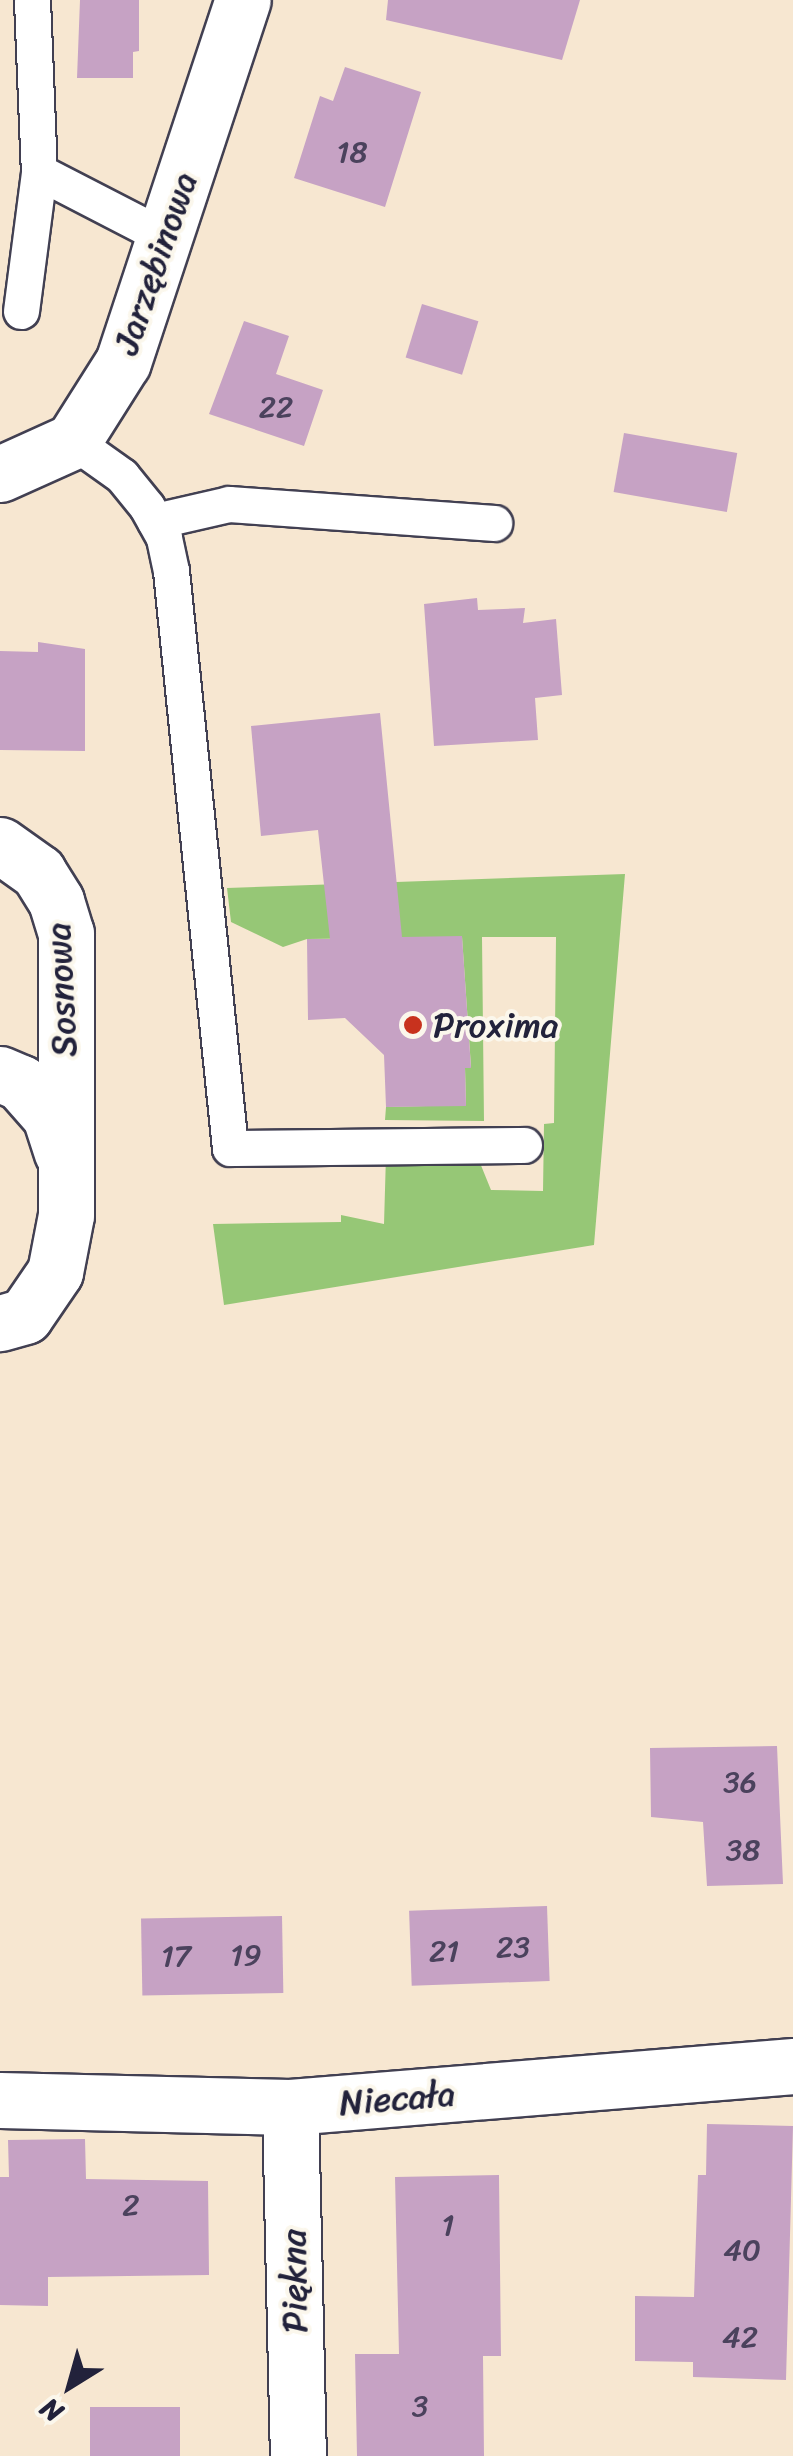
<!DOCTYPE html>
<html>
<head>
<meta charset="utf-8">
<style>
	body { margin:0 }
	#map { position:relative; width:793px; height:2456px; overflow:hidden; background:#f7e7d1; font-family:Sriracha,sans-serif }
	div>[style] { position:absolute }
	.green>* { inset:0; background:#96c776 }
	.building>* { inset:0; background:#c6a2c4; transform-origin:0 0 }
	.roads { filter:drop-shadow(2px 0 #424052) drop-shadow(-2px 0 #424052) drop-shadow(0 2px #424052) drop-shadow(0 -2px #424052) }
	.service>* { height:35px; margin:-17.5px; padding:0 17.5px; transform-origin:17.5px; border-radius:17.5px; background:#fff }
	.minor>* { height:55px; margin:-27.5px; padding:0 27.5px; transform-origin:27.5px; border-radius:27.5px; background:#fff }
	.dots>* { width:28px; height:28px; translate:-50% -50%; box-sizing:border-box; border:5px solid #fbf7ec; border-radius:50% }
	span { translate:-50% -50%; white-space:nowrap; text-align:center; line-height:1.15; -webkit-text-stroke:8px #fbf7ec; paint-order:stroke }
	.number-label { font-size:30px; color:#4b425d }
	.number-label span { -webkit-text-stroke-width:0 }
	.street-label { font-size:35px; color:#22223b }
	.poi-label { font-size:35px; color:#22223b }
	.left { translate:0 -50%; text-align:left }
	.north { position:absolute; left:20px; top:2336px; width:100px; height:100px; -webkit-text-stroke:8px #fbf7ec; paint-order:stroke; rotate:217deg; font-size:28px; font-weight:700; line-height:40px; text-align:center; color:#22223b }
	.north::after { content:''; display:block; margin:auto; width:35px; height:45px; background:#22223b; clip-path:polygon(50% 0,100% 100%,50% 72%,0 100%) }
</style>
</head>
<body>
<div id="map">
	<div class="green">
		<div style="clip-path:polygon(625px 874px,594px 1245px,224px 1305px,213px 1224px,341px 1222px,341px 1215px,384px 1224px,386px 1155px,478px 1158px,491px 1190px,543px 1191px,544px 1124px,554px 1123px,556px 937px,482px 937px,484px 1121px,385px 1120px,386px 1107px,466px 1105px,465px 1068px,471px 1067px,462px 937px,307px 939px,283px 947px,231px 922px,227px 888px)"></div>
	</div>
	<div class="building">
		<div style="clip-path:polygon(80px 0,139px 0,139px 51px,133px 52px,133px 78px,77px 78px)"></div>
		<div style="clip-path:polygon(388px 0,580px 0,562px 60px,386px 20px)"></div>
		<div style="clip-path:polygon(345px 67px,421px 92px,385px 207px,294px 178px,320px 96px,333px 101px)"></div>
		<div style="left:422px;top:304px;width:59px;height:56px;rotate:17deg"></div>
		<div style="clip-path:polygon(244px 321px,289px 336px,276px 374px,323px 390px,304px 446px,209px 414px)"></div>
		<div style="left:624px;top:433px;width:115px;height:60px;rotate:10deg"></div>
		<div style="clip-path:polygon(477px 598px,478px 610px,525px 608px,523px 623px,556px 619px,562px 695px,535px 698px,538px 740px,434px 746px,424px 604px)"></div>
		<div style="clip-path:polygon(38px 642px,85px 649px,85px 751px,0 750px,0 651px,38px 652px)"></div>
		<div style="clip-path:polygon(380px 713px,402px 937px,462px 936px,471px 1068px,465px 1068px,466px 1106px,386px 1107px,384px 1055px,345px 1018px,308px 1020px,307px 939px,330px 939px,318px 830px,261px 836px,251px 726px)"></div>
		<div style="clip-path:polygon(777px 1746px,783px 1884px,707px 1886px,703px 1822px,651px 1817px,650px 1748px)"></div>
		<div style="left:547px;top:1906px;width:75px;height:138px;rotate:88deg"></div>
		<div style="left:282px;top:1916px;width:77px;height:141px;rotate:89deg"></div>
		<div style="clip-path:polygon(707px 2124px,793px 2126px,786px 2380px,693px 2377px,693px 2362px,635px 2361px,635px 2296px,694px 2297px,698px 2175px,706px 2175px)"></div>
		<div style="clip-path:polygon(85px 2139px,86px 2179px,208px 2181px,209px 2275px,48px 2277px,48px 2306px,0 2305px,0 2177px,9px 2177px,8px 2140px)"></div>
		<div style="clip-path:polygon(499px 2175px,501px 2356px,483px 2356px,484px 2456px,357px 2456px,355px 2354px,399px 2354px,395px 2177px)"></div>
		<div style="left:180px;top:2407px;width:49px;height:90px;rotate:90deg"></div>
	</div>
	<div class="roads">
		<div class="service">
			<div style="left:32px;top:0;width:172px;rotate:87.7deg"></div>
			<div style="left:39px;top:172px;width:142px;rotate:27.3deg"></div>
			<div style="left:21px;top:311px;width:140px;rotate:-82.6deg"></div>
			<div style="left:73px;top:441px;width:60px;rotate:35.5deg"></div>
			<div style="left:122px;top:476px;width:40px;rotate:51deg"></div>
			<div style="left:147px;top:507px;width:35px;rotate:61deg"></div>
			<div style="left:164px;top:538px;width:34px;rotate:78deg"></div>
			<div style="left:171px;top:571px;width:580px;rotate:84.16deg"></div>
			<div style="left:230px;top:1148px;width:294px;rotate:-0.6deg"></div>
			<div style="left:155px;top:521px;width:76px;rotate:-12.9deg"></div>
			<div style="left:229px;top:504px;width:266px;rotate:4.1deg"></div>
		</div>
		<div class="minor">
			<div style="left:0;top:474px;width:80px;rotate:-24.3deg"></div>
			<div style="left:73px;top:441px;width:93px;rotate:-57.7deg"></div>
			<div style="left:123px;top:362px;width:381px;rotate:-71.7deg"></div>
			<div style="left:0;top:845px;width:47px;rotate:35.4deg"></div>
			<div style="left:38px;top:872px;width:34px;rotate:58deg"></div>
			<div style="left:56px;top:901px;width:34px;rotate:73deg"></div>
			<div style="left:66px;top:933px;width:282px;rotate:90deg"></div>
			<div style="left:66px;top:1215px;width:58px;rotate:100.9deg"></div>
			<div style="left:55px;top:1272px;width:53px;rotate:124.3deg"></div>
			<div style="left:25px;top:1316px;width:26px;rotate:164deg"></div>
			<div style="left:0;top:1074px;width:23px;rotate:23deg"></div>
			<div style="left:21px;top:1083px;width:44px;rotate:48.7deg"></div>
			<div style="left:50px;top:1116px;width:38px;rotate:72deg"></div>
			<div style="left:0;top:2100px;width:290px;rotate:1.4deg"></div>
			<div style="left:290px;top:2107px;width:505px;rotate:-4.66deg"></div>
			<div style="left:290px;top:2107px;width:349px;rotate:88.7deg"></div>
		</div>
	</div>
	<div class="dots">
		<div style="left:413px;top:1025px;background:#c8321e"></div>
	</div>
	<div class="number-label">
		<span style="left:352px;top:152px">18</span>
		<span style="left:276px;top:407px">22</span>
		<span style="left:740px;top:1782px">36</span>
		<span style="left:743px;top:1850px">38</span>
		<span style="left:513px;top:1947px">23</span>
		<span style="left:444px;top:1951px">21</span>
		<span style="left:246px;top:1955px">19</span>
		<span style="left:176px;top:1956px">17</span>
		<span style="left:131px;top:2205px">2</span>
		<span style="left:448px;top:2225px">1</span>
		<span style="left:742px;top:2250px">40</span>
		<span style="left:740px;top:2337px">42</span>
		<span style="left:420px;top:2406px">3</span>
	</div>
	<div class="street-label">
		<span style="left:155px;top:263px;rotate:-71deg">Jarzębinowa</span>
		<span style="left:61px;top:990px;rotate:-93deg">Sosnowa</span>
		<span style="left:397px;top:2098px;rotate:-5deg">Niecała</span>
		<span style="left:294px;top:2281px;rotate:-91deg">Piękna</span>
	</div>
	<div class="poi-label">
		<span class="left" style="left:433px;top:1025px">Proxima</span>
	</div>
	<div class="north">N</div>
</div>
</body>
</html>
